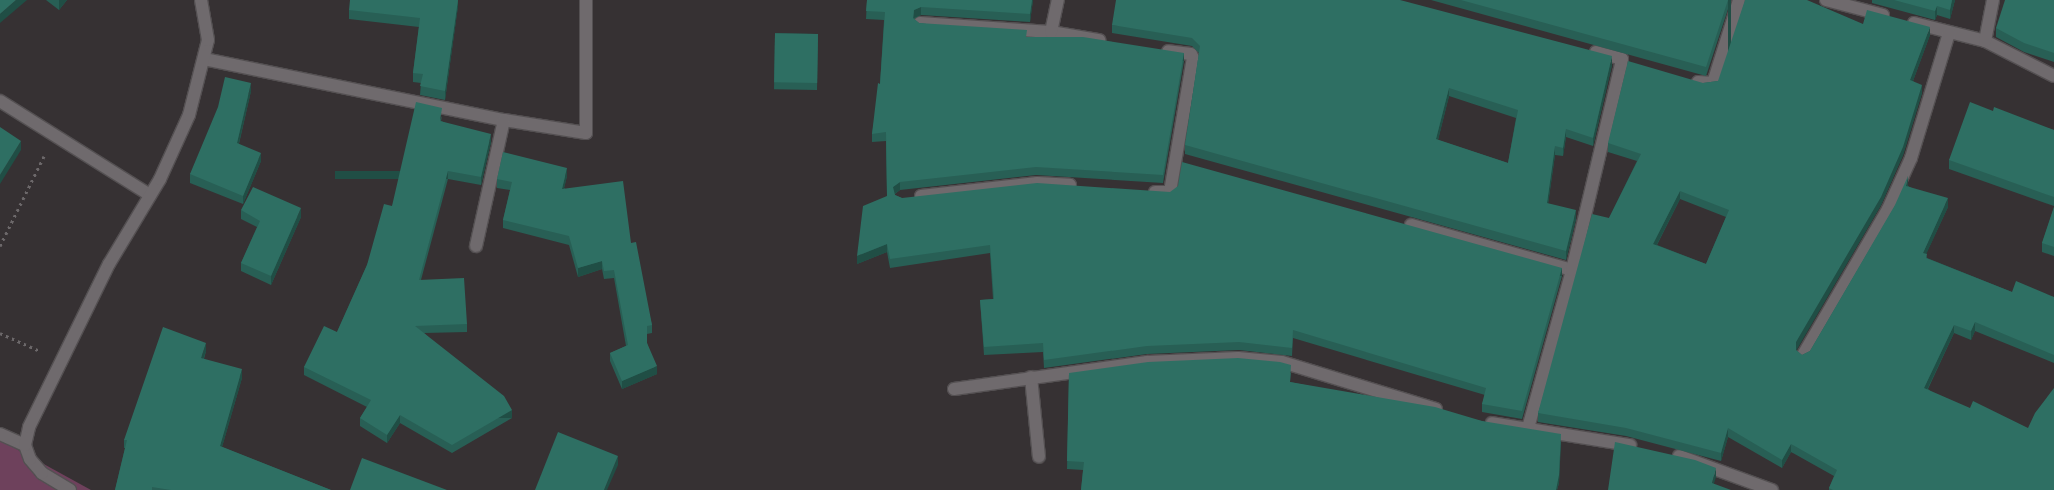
<!DOCTYPE html>
<html>
<head>
<meta charset="utf-8">
<style>
	body { margin:0 }
	#map { position:relative; width:2054px; height:490px; overflow:hidden; background:#363133; font-family:"Nunito Sans",sans-serif }
	div>[style] { position:absolute }
	.green>* { inset:0; background:#6e415c }
	.path>* { height:3px; margin-top:-1.5px; transform-origin:0; background:repeating-linear-gradient(90deg,#6c686a 0 2.5px,transparent 0 6.5px) }
	.roads { filter:drop-shadow(1px 0 #545052) drop-shadow(-1px 0 #545052) drop-shadow(0 1px #545052) drop-shadow(0 -1px #545052) }
	.minor>* { height:12px; margin:-6px; padding:0 6px; transform-origin:6px; border-radius:6px; background:#6f6a6d }
	.wall>* { inset:0; background:#285f55; transform-origin:0 0 }
	.shaded-wall>* { inset:0; background:#204e45; transform-origin:0 0 }
	.building>* { inset:0; background:#2e6f63; transform-origin:0 0 }
	span { translate:-50% -50%; white-space:nowrap; text-align:center; line-height:1.15; -webkit-text-stroke:4px #2b2729; paint-order:stroke }
</style>
</head>
<body>
<div id="map">
	<div class="green">
		<div style="clip-path:polygon(0 440px,91px 490px,0 490px)"></div>
	</div>
	<div class="path">
		<div style="left:0;top:246px;width:100px;rotate:-63.9deg"></div>
		<div style="left:0;top:333px;width:44px;rotate:24.2deg"></div>
	</div>
	<div class="roads">
		<div class="minor">
			<div style="left:1826px;top:0;width:59px;rotate:14.7deg"></div>
			<div style="left:920px;top:23px;width:131px;rotate:3.9deg"></div>
			<div style="left:1051px;top:32px;width:49px;rotate:9.5deg"></div>
			<div style="left:1914px;top:23px;width:73px;rotate:14.2deg"></div>
			<div style="left:1985px;top:41px;width:77px;rotate:26.9deg"></div>
			<div style="left:1051px;top:32px;width:33px;rotate:-78deg"></div>
			<div style="left:1985px;top:41px;width:42px;rotate:-79deg"></div>
			<div style="left:204px;top:59px;width:306px;rotate:11.5deg"></div>
			<div style="left:504px;top:120px;width:83px;rotate:9deg"></div>
			<div style="left:586px;top:133px;width:133px;rotate:-90deg"></div>
			<div style="left:1698px;top:82px;width:15px;rotate:4deg"></div>
			<div style="left:1713px;top:83px;width:87px;rotate:-72.6deg"></div>
			<div style="left:0;top:101px;width:177px;rotate:32.1deg"></div>
			<div style="left:1155px;top:192px;width:15px"></div>
			<div style="left:1170px;top:192px;width:136px;rotate:-80.3deg"></div>
			<div style="left:1193px;top:58px;width:4px;rotate:-117deg"></div>
			<div style="left:1191px;top:54px;width:23px;rotate:-173deg"></div>
			<div style="left:921px;top:196px;width:117px;rotate:-6.4deg"></div>
			<div style="left:1037px;top:183px;width:33px;rotate:3deg"></div>
			<div style="left:1411px;top:225px;width:167px;rotate:15.6deg"></div>
			<div style="left:476px;top:246px;width:129px;rotate:-77.5deg"></div>
			<div style="left:1803px;top:355px;width:169px;rotate:-59.8deg"></div>
			<div style="left:1888px;top:209px;width:56px;rotate:-65.7deg"></div>
			<div style="left:1911px;top:158px;width:131px;rotate:-73.1deg"></div>
			<div style="left:1031px;top:377px;width:80px;rotate:84.3deg"></div>
			<div style="left:954px;top:389px;width:195px;rotate:-8deg"></div>
			<div style="left:1147px;top:362px;width:91px;rotate:-2.5deg"></div>
			<div style="left:1238px;top:358px;width:44px;rotate:5.2deg"></div>
			<div style="left:1282px;top:362px;width:161px;rotate:17deg"></div>
			<div style="left:1492px;top:423px;width:140px;rotate:9.1deg"></div>
			<div style="left:1528px;top:428px;width:164px;rotate:-74.4deg"></div>
			<div style="left:1572px;top:270px;width:211px;rotate:-76.6deg"></div>
			<div style="left:1621px;top:65px;width:6px;rotate:-81deg"></div>
			<div style="left:1622px;top:59px;width:27px;rotate:-165deg"></div>
			<div style="left:0;top:434px;width:27px;rotate:24deg"></div>
			<div style="left:1679px;top:456px;width:99px;rotate:20.1deg"></div>
			<div style="left:70px;top:490px;width:33px;rotate:-149deg"></div>
			<div style="left:42px;top:473px;width:18px;rotate:-131deg"></div>
			<div style="left:30px;top:459px;width:15px;rotate:-110deg"></div>
			<div style="left:25px;top:445px;width:18px;rotate:-77deg"></div>
			<div style="left:29px;top:427px;width:182px;rotate:-63.9deg"></div>
			<div style="left:109px;top:264px;width:99px;rotate:-59deg"></div>
			<div style="left:160px;top:179px;width:70px;rotate:-65.6deg"></div>
			<div style="left:189px;top:115px;width:77px;rotate:-75.8deg"></div>
			<div style="left:208px;top:40px;width:41px;rotate:-99.9deg"></div>
		</div>
	</div>
	<div class="wall">
		<div style="clip-path:polygon(46px 0,67px 0,59px 10px)"></div>
		<div style="clip-path:polygon(458px 0,458px 6px,445px 100px,420px 95px,421px 83px,413px 82px,413px 73px,419px 27px,349px 19px,349px 10px)"></div>
		<div style="clip-path:polygon(867px 0,1033px 0,1030px 22px,921px 15px,914px 19px,919px 23px,1027px 37px,1184px 61px,1163px 183px,1036px 175px,900px 190px,895px 194px,895px 195px,902px 198px,1562px 276px,1522px 419px,1482px 412px,1482px 404px,1485px 395px,1293px 338px,1292px 356px,1239px 350px,1147px 354px,1044px 368px,1043px 352px,984px 355px,980px 300px,993px 299px,990px 253px,890px 268px,887px 252px,857px 264px,887px 196px,886px 141px,872px 142px,872px 134px,880px 84px,884px 20px,866px 19px)"></div>
		<div style="clip-path:polygon(1431px 0,1731px 0,1706px 76px)"></div>
		<div style="clip-path:polygon(1872px 0,1955px 0,1950px 19px,1937px 15px,1935px 20px,1872px 3px)"></div>
		<div style="clip-path:polygon(2054px 0,2054px 62px,2024px 52px,1996px 37px,1996px 28px)"></div>
		<div style="clip-path:polygon(evenodd,1863px 24px,1930px 35px,1913px 81px,1922px 93px,1903px 155px,1881px 205px,1796px 350px,1802px 355px,1810px 351px,1908px 184px,1908px 186px,1948px 207px,1926px 254px,1927px 258px,2012px 292px,2054px 297px,2054px 363px,1975px 331px,1971px 340px,1954px 333px,1928px 389px,2054px 490px,1829px 490px,1829px 488px,1834px 476px,1791px 452px,1782px 468px,1728px 437px,1721px 461px,1626px 436px,1538px 422px,1538px 413px,1609px 218px,1637px 161px,1608px 152px,1608px 143px,1703px 83px,1718px 81px,1863px 24px,1680px 199px,1726px 217px,1706px 264px,1657px 245px,1680px 199px)"></div>
		<div style="clip-path:polygon(evenodd,1112px 25px,1612px 65px,1593px 146px,1566px 137px,1563px 156px,1555px 155px,1548px 204px,1576px 219px,1566px 260px,1185px 154px,1185px 145px,1199px 53px,1192px 46px,1112px 33px,1112px 25px,1449px 96px,1516px 118px,1508px 163px,1438px 140px,1449px 96px)"></div>
		<div style="left:818px;top:34px;width:56px;height:43px;rotate:91deg"></div>
		<div style="clip-path:polygon(251px 91px,239px 144px,261px 161px,243px 204px,190px 183px,190px 174px)"></div>
		<div style="clip-path:polygon(1993px 111px,2054px 130px,2054px 206px,1949px 169px,1949px 160px)"></div>
		<div style="clip-path:polygon(442px 116px,441px 121px,491px 142px,481px 185px,448px 179px,421px 280px,467px 324px,467px 332px,424px 333px,512px 418px,452px 453px,400px 423px,387px 443px,360px 426px,360px 418px,367px 407px,304px 375px,304px 367px,337px 332px,367px 265px,392px 206px)"></div>
		<div style="clip-path:polygon(567px 176px,564px 188px,631px 243px,652px 325px,652px 333px,647px 334px,647px 343px,657px 374px,622px 389px,610px 361px,610px 353px,626px 346px,614px 278px,604px 279px,602px 269px,578px 277px,569px 245px,503px 228px,503px 220px,510px 190px,497px 188px,497px 179px)"></div>
		<div style="clip-path:polygon(2054px 207px,2054px 256px,2042px 252px,2042px 243px)"></div>
		<div style="clip-path:polygon(241px 210px,301px 217px,271px 285px,241px 271px,241px 263px,257px 227px,241px 219px)"></div>
		<div style="clip-path:polygon(206px 351px,204px 359px,242px 378px,222px 447px,331px 490px,115px 490px,125px 448px,124px 448px,124px 440px)"></div>
		<div style="clip-path:polygon(1069px 373px,1291px 373px,1290px 382px,1482px 421px,1561px 442px,1559px 483px,1557px 490px,1081px 490px,1083px 470px,1067px 469px)"></div>
	</div>
	<div class="shaded-wall">
		<div style="clip-path:polygon(16px 0,27px 0,0 23px,0 14px)"></div>
		<div style="clip-path:polygon(59px 0,67px 0,59px 10px)"></div>
		<div style="clip-path:polygon(458px 0,458px 6px,445px 100px,445px 91px)"></div>
		<div style="clip-path:polygon(1032px 0,1033px 0,1030px 22px,1030px 14px)"></div>
		<div style="left:1728px;top:0;width:3px;height:71px"></div>
		<div style="clip-path:polygon(1952px 0,1955px 0,1950px 19px,1950px 10px)"></div>
		<div style="clip-path:polygon(1937px 6px,1937px 15px,1935px 20px,1935px 11px)"></div>
		<div style="clip-path:polygon(921px 7px,921px 15px,914px 18px,913px 26px,914px 10px)"></div>
		<div style="clip-path:polygon(1930px 27px,1930px 35px,1910px 89px,1910px 80px)"></div>
		<div style="left:1184px;top:53px;width:8px;height:124px;rotate:90deg"></div>
		<div style="clip-path:polygon(1612px 56px,1612px 65px,1593px 146px,1593px 138px)"></div>
		<div style="clip-path:polygon(251px 83px,251px 91px,237px 151px,237px 143px)"></div>
		<div style="clip-path:polygon(1922px 85px,1922px 93px,1903px 155px,1881px 205px,1796px 351px,1796px 342px)"></div>
		<div style="clip-path:polygon(1449px 88px,1449px 96px,1436px 148px,1436px 139px)"></div>
		<div style="clip-path:polygon(1566px 129px,1566px 137px,1563px 156px,1563px 148px)"></div>
		<div style="clip-path:polygon(491px 134px,491px 142px,481px 185px,481px 177px)"></div>
		<div style="clip-path:polygon(21px 141px,21px 150px,0 184px,0 175px)"></div>
		<div style="clip-path:polygon(1555px 146px,1555px 155px,1547px 212px,1547px 203px)"></div>
		<div style="clip-path:polygon(261px 153px,261px 161px,243px 204px,243px 196px)"></div>
		<div style="clip-path:polygon(567px 168px,567px 176px,562px 197px,562px 189px)"></div>
		<div style="left:448px;top:171px;width:8px;height:113px;rotate:90deg"></div>
		<div style="clip-path:polygon(1908px 176px,1908px 184px,1906px 194px,1906px 186px)"></div>
		<div style="clip-path:polygon(900px 182px,900px 190px,893px 195px,893px 187px)"></div>
		<div style="clip-path:polygon(1680px 191px,1680px 199px,1653px 252px,1653px 244px)"></div>
		<div style="clip-path:polygon(1948px 198px,1948px 207px,1923px 261px,1923px 253px)"></div>
		<div style="clip-path:polygon(301px 208px,301px 217px,271px 285px,271px 276px)"></div>
		<div style="clip-path:polygon(1576px 210px,1576px 219px,1566px 260px,1566px 251px)"></div>
		<div style="clip-path:polygon(887px 244px,887px 252px,857px 264px,857px 256px)"></div>
		<div style="clip-path:polygon(602px 261px,602px 269px,578px 277px,578px 268px)"></div>
		<div style="left:1562px;top:268px;width:8px;height:148px;rotate:90deg"></div>
		<div style="clip-path:polygon(1975px 322px,1975px 331px,1971px 340px,1971px 331px)"></div>
		<div style="clip-path:polygon(1954px 325px,1954px 333px,1924px 396px,1924px 388px)"></div>
		<div style="clip-path:polygon(206px 343px,206px 351px,201px 366px,201px 358px)"></div>
		<div style="clip-path:polygon(657px 366px,657px 374px,622px 389px,622px 381px)"></div>
		<div style="clip-path:polygon(242px 369px,242px 378px,220px 454px,220px 446px)"></div>
		<div style="left:512px;top:410px;width:8px;height:69px;rotate:90deg"></div>
		<div style="clip-path:polygon(400px 415px,400px 423px,387px 443px,387px 435px)"></div>
		<div style="clip-path:polygon(1728px 428px,1728px 437px,1721px 461px,1721px 453px)"></div>
		<div style="clip-path:polygon(1561px 434px,1559px 483px,1557px 490px,1556px 490px)"></div>
		<div style="clip-path:polygon(1791px 444px,1791px 452px,1782px 468px,1782px 460px)"></div>
		<div style="clip-path:polygon(618px 456px,618px 465px,607px 490px,604px 490px)"></div>
		<div style="clip-path:polygon(1716px 468px,1716px 477px,1712px 490px,1712px 483px)"></div>
	</div>
	<div class="building">
		<div style="clip-path:polygon(0 0,16px 0,0 14px)"></div>
		<div style="clip-path:polygon(350px 0,458px 0,445px 91px,420px 86px,423px 74px,413px 73px,420px 18px,349px 10px)"></div>
		<div style="clip-path:polygon(867px 0,1032px 0,1030px 14px,921px 7px,914px 10px,913px 18px,919px 23px,1027px 30px,1026px 37px,1083px 37px,1184px 53px,1163px 175px,1036px 167px,900px 182px,893px 187px,895px 195px,902px 198px,1037px 183px,1170px 192px,1178px 186px,1182px 162px,1562px 268px,1522px 411px,1482px 404px,1486px 388px,1293px 330px,1292px 348px,1239px 342px,1147px 346px,1044px 360px,1043px 343px,984px 347px,980px 300px,994px 299px,990px 245px,890px 259px,887px 244px,857px 256px,863px 206px,887px 196px,886px 132px,872px 134px,878px 83px,880px 84px,885px 12px,866px 11px)"></div>
		<div style="clip-path:polygon(evenodd,1116px 0,1400px 0,1612px 56px,1593px 138px,1566px 129px,1563px 148px,1555px 146px,1547px 203px,1576px 210px,1566px 251px,1185px 145px,1200px 46px,1192px 38px,1112px 25px,1116px 0,1449px 88px,1518px 110px,1508px 163px,1436px 139px,1449px 88px)"></div>
		<div style="clip-path:polygon(1461px 0,1728px 0,1706px 67px)"></div>
		<div style="clip-path:polygon(evenodd,1745px 0,1807px 0,1863px 24px,1867px 10px,1930px 27px,1910px 80px,1922px 85px,1903px 147px,1881px 197px,1796px 342px,1796px 350px,1802px 355px,1810px 351px,1895px 205px,1908px 176px,1906px 186px,1948px 198px,1923px 253px,1927px 254px,1926px 258px,2012px 292px,2016px 281px,2054px 297px,2054px 355px,1975px 322px,1971px 331px,1954px 325px,1924px 388px,1970px 408px,1973px 401px,2028px 428px,2035px 413px,2054px 388px,2054px 490px,1833px 490px,1829px 488px,1837px 470px,1791px 444px,1782px 460px,1728px 428px,1721px 453px,1626px 428px,1538px 413px,1592px 214px,1609px 218px,1641px 154px,1608px 143px,1628px 61px,1703px 83px,1718px 81px,1745px 0,1680px 191px,1729px 210px,1706px 264px,1653px 244px,1680px 191px)"></div>
		<div style="clip-path:polygon(1894px 0,1952px 0,1950px 10px,1937px 6px,1935px 11px)"></div>
		<div style="clip-path:polygon(2005px 0,2054px 0,2054px 53px,2024px 43px,1996px 28px)"></div>
		<div style="left:818px;top:34px;width:49px;height:43px;rotate:91deg"></div>
		<div style="clip-path:polygon(225px 77px,251px 83px,237px 143px,261px 153px,243px 196px,190px 174px,218px 107px)"></div>
		<div style="clip-path:polygon(416px 102px,442px 108px,440px 121px,491px 134px,481px 177px,448px 171px,419px 280px,464px 278px,467px 324px,415px 326px,504px 396px,512px 410px,452px 445px,400px 415px,387px 435px,360px 418px,371px 400px,304px 367px,324px 326px,337px 332px,367px 265px,384px 204px,392px 206px)"></div>
		<div style="clip-path:polygon(1970px 102px,1993px 111px,1994px 107px,2054px 130px,2054px 197px,1949px 160px)"></div>
		<div style="clip-path:polygon(0 127px,21px 141px,0 175px)"></div>
		<div style="clip-path:polygon(503px 152px,567px 168px,562px 189px,623px 181px,631px 243px,636px 242px,652px 325px,647px 326px,647px 343px,657px 366px,622px 381px,610px 353px,628px 345px,614px 270px,604px 271px,602px 261px,578px 268px,569px 236px,503px 220px,512px 182px,497px 179px)"></div>
		<div style="clip-path:polygon(253px 187px,301px 208px,271px 276px,241px 263px,260px 221px,241px 210px)"></div>
		<div style="clip-path:polygon(2054px 207px,2054px 247px,2042px 243px)"></div>
		<div style="clip-path:polygon(163px 327px,206px 343px,201px 358px,242px 369px,220px 446px,331px 490px,171px 490px,152px 487px,152px 490px,115px 490px,127px 440px,124px 440px)"></div>
		<div style="clip-path:polygon(1238px 358px,1280px 362px,1291px 365px,1290px 382px,1435px 407px,1482px 421px,1561px 434px,1559px 475px,1556px 490px,1081px 490px,1084px 462px,1067px 461px,1069px 373px,1148px 362px)"></div>
		<div style="clip-path:polygon(558px 432px,618px 456px,604px 490px,535px 490px)"></div>
		<div style="clip-path:polygon(1615px 442px,1695px 460px,1716px 468px,1712px 483px,1731px 490px,1608px 490px)"></div>
		<div style="clip-path:polygon(362px 458px,447px 490px,350px 490px)"></div>
	</div>
</div>
</body>
</html>
